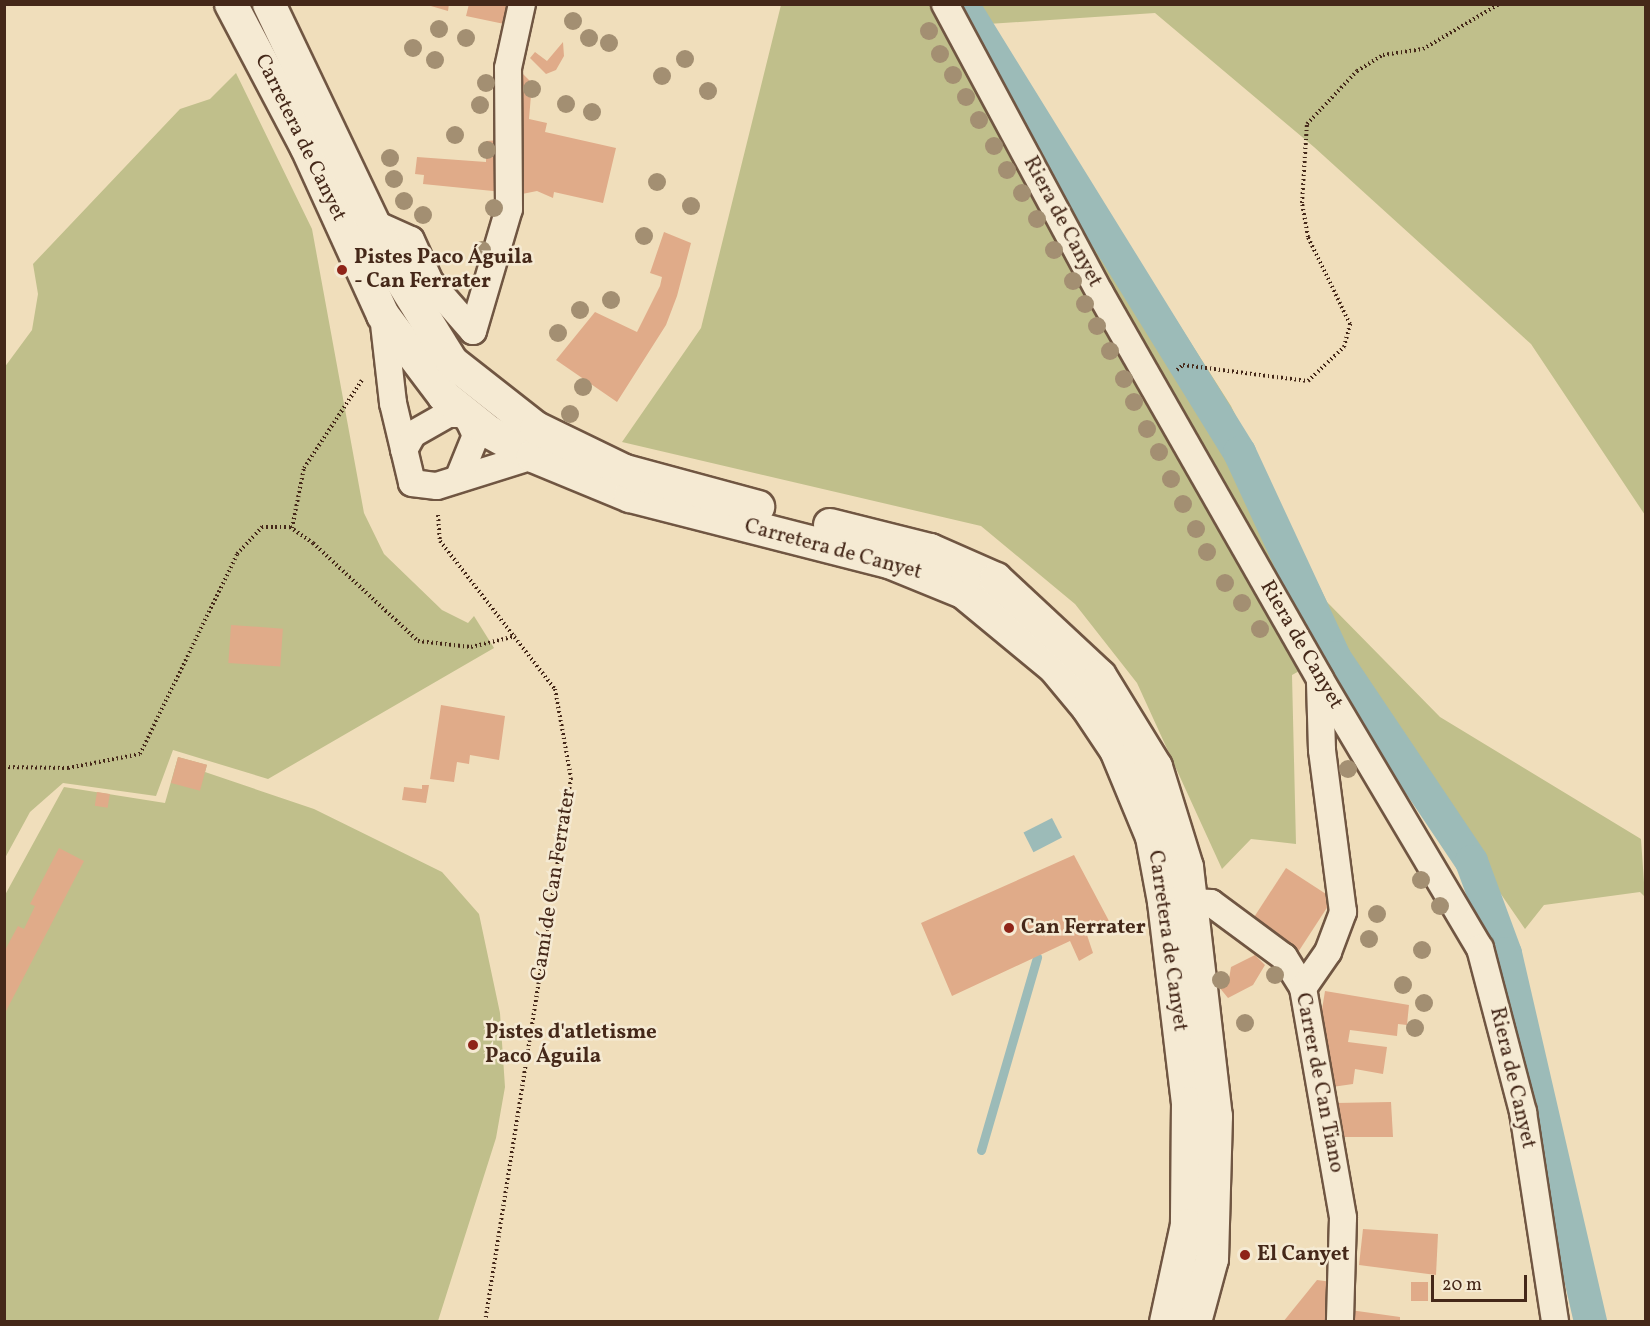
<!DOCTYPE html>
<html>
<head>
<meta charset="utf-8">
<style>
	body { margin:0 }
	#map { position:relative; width:1650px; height:1326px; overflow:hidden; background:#f0debb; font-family:Vollkorn,serif }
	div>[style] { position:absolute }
	.green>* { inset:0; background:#c0bf8b }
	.water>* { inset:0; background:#9cbbb8; transform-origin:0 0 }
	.stream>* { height:9px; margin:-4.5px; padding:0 4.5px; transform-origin:4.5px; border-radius:4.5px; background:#9cbbb8 }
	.canal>* { height:33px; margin:-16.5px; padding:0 16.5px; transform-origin:16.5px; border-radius:16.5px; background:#9cbbb8 }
	.building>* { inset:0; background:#e0ab89; transform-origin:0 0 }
	.path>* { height:4px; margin-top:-2px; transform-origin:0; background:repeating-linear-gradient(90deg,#452819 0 1.5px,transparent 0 4.5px) }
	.roads { filter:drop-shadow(2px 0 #705642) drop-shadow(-2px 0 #705642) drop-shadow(0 2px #705642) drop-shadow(0 -2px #705642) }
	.minor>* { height:26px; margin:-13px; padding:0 13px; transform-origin:13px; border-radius:13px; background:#f5ead3 }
	.tertiary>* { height:32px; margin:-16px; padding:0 16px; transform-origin:16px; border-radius:16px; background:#f5ead3 }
	.trees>* { width:18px; height:18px; margin:-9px; border-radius:50%; background:#a38f72 }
	.dots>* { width:16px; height:16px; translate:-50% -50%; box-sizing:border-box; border:3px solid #f5ead3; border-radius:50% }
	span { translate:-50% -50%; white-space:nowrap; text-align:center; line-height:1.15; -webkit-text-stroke:5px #f5ead3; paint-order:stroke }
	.street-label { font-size:21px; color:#452819 }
	.poi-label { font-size:21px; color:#452819; font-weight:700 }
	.left { translate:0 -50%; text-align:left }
	.frame { position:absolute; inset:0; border:6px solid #452819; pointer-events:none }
	.scale { position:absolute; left:1431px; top:1275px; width:96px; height:27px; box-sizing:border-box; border:3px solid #452819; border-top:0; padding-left:8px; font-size:18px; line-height:21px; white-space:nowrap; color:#452819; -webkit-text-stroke:4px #f5ead3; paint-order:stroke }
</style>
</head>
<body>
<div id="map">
	<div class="green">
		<div style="clip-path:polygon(781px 5px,1645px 5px,1645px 515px,1531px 344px,1314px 147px,1155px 13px,988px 24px,1231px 406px,1327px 602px,1440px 717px,1641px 839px,1645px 897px,1640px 892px,1544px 905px,1525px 929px,1334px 652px,1292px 675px,1296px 844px,1251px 839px,1222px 869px,1137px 683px,1075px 604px,981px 526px,622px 442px,701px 328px)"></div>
		<div style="clip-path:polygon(236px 73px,312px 229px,364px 513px,384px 554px,442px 610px,468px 623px,474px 616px,494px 648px,268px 779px,173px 750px,156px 796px,63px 783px,30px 812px,5px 858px,4px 368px,32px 330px,38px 294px,33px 264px,180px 109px,210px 99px)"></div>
		<div style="clip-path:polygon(178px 757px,207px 765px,205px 772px,314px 809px,442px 872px,479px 914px,500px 1013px,505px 1087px,496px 1138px,438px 1321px,5px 1322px,5px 895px,64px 787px,165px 803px)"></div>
	</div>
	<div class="water">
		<div style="left:1052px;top:818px;width:22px;height:32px;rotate:63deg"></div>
	</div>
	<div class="stream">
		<div style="left:981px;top:1150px;width:201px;rotate:-73.8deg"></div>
	</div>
	<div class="canal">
		<div style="left:962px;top:4px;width:527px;rotate:58.27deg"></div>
		<div style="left:1239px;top:452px;width:226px;rotate:65.1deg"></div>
		<div style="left:1334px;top:657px;width:246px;rotate:56.1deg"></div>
		<div style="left:1471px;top:861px;width:98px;rotate:69.7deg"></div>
		<div style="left:1505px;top:953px;width:379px;rotate:77deg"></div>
	</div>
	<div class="building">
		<div style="clip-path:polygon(424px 4px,449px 4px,448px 11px)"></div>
		<div style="clip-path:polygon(469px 4px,485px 6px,516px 4px,509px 25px,466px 16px)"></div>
		<div style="clip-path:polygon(563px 42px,564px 56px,556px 70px,546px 74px,530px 58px,535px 52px,547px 61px)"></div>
		<div style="clip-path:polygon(518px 69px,532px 83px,529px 119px,547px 123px,545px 132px,616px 148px,603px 203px,554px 192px,553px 198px,537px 191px,517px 195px)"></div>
		<div style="clip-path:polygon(500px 140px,503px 192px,423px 184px,424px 175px,415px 174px,417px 157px,486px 162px,486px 141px)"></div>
		<div style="clip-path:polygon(664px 232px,691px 243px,677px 296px,666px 325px,617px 402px,556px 360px,595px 312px,637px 332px,660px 286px,662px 277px,650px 273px)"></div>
		<div style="left:231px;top:625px;width:52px;height:38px;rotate:4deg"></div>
		<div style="clip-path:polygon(441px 705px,505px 716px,499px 760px,470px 755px,469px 764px,457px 762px,454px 782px,430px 779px)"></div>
		<div style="left:178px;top:757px;width:30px;height:27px;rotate:15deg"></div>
		<div style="clip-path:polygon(422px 785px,429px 785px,426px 803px,402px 800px,404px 787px,422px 789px)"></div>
		<div style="left:97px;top:792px;width:13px;height:14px;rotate:9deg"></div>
		<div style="clip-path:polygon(59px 848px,84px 861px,4px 1015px,4px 952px,18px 926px,24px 929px,35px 906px,30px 904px)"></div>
		<div style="clip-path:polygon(1074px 855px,1109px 921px,1086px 932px,1093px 953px,1079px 961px,1070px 941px,952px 996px,921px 923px)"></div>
		<div style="left:1286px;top:868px;width:56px;height:63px;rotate:33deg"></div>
		<div style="clip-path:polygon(1255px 955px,1265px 965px,1253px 985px,1228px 998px,1219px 987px,1229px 979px,1231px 967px)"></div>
		<div style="clip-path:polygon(1325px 991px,1409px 1005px,1407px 1025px,1398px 1024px,1397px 1036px,1350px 1030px,1348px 1042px,1387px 1047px,1383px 1074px,1355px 1069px,1353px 1084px,1332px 1087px,1320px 1022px)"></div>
		<div style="clip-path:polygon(1391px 1102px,1393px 1137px,1343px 1137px,1336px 1103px)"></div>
		<div style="clip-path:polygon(1363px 1229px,1438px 1234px,1436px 1275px,1359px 1265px)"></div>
		<div style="clip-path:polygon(1317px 1280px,1332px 1282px,1335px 1322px,1283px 1322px)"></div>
		<div style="left:1411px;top:1282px;width:17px;height:19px"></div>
		<div style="clip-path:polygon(1350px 1310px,1400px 1317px,1400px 1322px,1350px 1322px)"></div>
	</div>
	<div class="path">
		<div style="left:1177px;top:370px;width:8px;rotate:-40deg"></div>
		<div style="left:1183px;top:365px;width:126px;rotate:7.3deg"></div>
		<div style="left:1308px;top:381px;width:50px;rotate:-43.4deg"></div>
		<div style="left:1344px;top:347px;width:24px;rotate:-75deg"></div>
		<div style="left:1350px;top:324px;width:97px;rotate:-115.8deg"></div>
		<div style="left:1308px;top:237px;width:35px;rotate:-100deg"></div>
		<div style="left:1302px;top:203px;width:79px;rotate:-86.4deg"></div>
		<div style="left:1307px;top:124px;width:73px;rotate:-46.7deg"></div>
		<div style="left:1357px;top:71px;width:31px;rotate:-32deg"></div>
		<div style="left:1383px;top:55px;width:40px;rotate:-8.5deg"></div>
		<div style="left:1423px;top:49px;width:88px;rotate:-30.6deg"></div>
		<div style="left:438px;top:515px;width:26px;rotate:86deg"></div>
		<div style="left:440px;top:541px;width:187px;rotate:52.2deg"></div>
		<div style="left:555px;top:689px;width:90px;rotate:79.8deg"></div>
		<div style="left:571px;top:778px;width:551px;rotate:98.98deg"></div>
		<div style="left:292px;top:528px;width:61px;rotate:-78.7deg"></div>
		<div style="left:304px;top:468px;width:105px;rotate:-56.6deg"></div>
		<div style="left:4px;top:767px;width:64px;rotate:0.9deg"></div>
		<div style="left:68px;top:768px;width:73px;rotate:-11deg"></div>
		<div style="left:140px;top:754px;width:222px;rotate:-64.1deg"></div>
		<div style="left:237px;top:554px;width:37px;rotate:-47deg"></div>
		<div style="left:262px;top:527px;width:28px"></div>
		<div style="left:290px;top:527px;width:28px;rotate:35deg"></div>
		<div style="left:313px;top:543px;width:144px;rotate:43deg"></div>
		<div style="left:418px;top:641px;width:53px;rotate:6.5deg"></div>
		<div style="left:471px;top:647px;width:46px;rotate:-13.7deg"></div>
	</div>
	<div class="roads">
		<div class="minor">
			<div style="left:945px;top:4px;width:328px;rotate:61.8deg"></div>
			<div style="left:1100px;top:293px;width:444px;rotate:60.3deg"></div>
			<div style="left:1320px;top:679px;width:313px;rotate:59.3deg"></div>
			<div style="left:1480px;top:948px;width:170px;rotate:75.3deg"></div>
			<div style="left:1523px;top:1112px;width:212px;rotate:81.3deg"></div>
			<div style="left:375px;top:224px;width:39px;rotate:24deg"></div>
			<div style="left:411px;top:240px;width:46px;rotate:65.7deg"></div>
			<div style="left:430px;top:282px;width:65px;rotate:48.7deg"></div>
			<div style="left:473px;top:331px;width:127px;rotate:-73.6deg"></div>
			<div style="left:509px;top:209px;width:141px;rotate:-90.4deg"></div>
			<div style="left:508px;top:68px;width:66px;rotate:-77.7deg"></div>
			<div style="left:383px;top:315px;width:89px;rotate:83.5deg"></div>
			<div style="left:393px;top:403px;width:82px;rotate:76.6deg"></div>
			<div style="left:412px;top:483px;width:25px;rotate:7deg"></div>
			<div style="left:437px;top:486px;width:101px;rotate:-17.4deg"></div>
			<div style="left:404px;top:450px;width:18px;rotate:-61deg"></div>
			<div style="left:413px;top:434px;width:40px;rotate:-29.7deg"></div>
			<div style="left:448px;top:414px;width:18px"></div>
			<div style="left:466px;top:414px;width:23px;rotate:65deg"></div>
			<div style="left:476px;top:435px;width:45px;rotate:112deg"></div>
			<div style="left:1192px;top:902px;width:19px;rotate:3deg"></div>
			<div style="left:1211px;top:903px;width:91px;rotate:36.5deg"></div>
			<div style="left:1284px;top:957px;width:36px;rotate:58deg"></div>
			<div style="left:1303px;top:988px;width:233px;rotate:80.1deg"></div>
			<div style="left:1343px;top:1218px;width:104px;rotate:91.7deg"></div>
			<div style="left:1303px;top:988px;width:44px;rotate:-55.2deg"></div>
			<div style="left:1328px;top:952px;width:43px;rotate:-69.4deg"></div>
			<div style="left:1343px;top:912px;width:163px;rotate:-97.4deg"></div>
			<div style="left:1322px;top:750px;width:68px;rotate:-91.7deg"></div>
		</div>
		<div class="tertiary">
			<div style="left:231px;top:4px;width:161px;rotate:62.2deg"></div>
			<div style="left:306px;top:146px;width:186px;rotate:65.5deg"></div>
			<div style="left:383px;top:315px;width:101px;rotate:53deg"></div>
			<div style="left:444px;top:396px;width:58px;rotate:38.7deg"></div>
			<div style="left:489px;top:432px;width:50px;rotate:28.6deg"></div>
			<div style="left:533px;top:456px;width:105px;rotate:22.4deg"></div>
			<div style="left:630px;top:496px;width:267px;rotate:14.3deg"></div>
			<div style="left:889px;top:562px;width:80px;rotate:22.1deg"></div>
			<div style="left:963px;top:592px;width:118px;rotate:39.5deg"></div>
			<div style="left:1054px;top:667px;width:53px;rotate:50.3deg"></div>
			<div style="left:1088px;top:708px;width:50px;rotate:56.3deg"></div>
			<div style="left:1116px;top:750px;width:94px;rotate:67.5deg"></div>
			<div style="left:1152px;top:837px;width:66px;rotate:79.5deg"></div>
			<div style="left:1164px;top:902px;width:202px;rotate:83.2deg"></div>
			<div style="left:1188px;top:1103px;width:122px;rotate:90.5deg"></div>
			<div style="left:1187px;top:1225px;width:99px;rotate:102.2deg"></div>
			<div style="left:269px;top:4px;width:300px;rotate:64.5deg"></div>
			<div style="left:398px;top:275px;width:102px;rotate:58.2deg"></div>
			<div style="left:452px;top:362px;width:107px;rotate:38.2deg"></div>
			<div style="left:536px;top:428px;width:99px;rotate:25.8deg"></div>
			<div style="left:625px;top:471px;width:138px;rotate:15.1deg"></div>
			<div style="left:830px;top:525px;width:103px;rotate:14deg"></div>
			<div style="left:930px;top:550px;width:72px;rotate:23.7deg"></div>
			<div style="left:996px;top:579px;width:142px;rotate:43deg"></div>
			<div style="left:1100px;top:676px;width:107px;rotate:58.4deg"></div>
			<div style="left:1156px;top:767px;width:105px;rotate:72.8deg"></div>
			<div style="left:1187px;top:867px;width:251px;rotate:83.4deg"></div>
			<div style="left:1216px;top:1116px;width:143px;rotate:91.6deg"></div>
			<div style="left:1212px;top:1259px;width:65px;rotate:105.1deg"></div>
		</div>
	</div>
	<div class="trees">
		<div style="left:573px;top:21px"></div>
		<div style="left:439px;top:29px"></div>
		<div style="left:929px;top:31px"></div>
		<div style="left:466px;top:38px"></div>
		<div style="left:589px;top:38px"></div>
		<div style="left:609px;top:43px"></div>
		<div style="left:413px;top:48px"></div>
		<div style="left:940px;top:54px"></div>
		<div style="left:685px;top:59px"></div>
		<div style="left:435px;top:60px"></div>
		<div style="left:953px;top:75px"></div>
		<div style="left:662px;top:76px"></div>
		<div style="left:486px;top:83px"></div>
		<div style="left:532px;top:89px"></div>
		<div style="left:708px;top:91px"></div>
		<div style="left:966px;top:97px"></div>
		<div style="left:566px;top:104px"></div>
		<div style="left:480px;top:105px"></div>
		<div style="left:592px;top:112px"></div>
		<div style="left:979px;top:120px"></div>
		<div style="left:455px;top:135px"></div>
		<div style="left:994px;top:146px"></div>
		<div style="left:487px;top:150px"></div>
		<div style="left:390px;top:158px"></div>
		<div style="left:1007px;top:170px"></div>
		<div style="left:394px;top:179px"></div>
		<div style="left:657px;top:182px"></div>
		<div style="left:1022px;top:193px"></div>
		<div style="left:404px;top:201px"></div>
		<div style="left:691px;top:206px"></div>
		<div style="left:494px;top:208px"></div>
		<div style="left:423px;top:215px"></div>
		<div style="left:1037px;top:219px"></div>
		<div style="left:644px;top:236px"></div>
		<div style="left:482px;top:250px"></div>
		<div style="left:1054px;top:250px"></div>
		<div style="left:1073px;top:281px"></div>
		<div style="left:611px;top:300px"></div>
		<div style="left:1085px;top:304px"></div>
		<div style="left:580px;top:310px"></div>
		<div style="left:1097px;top:326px"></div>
		<div style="left:558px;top:333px"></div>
		<div style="left:1110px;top:351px"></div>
		<div style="left:1124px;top:379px"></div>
		<div style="left:583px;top:387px"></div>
		<div style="left:1134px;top:402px"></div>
		<div style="left:570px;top:414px"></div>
		<div style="left:1147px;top:429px"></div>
		<div style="left:1159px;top:452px"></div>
		<div style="left:1171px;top:479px"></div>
		<div style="left:1183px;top:504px"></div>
		<div style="left:1196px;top:529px"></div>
		<div style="left:1207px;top:552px"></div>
		<div style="left:1225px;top:583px"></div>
		<div style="left:1242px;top:603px"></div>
		<div style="left:1260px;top:629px"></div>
		<div style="left:1348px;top:769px"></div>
		<div style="left:1421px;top:880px"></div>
		<div style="left:1440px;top:906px"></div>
		<div style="left:1377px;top:914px"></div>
		<div style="left:1369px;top:939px"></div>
		<div style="left:1422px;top:950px"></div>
		<div style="left:1275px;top:975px"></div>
		<div style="left:1221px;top:980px"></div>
		<div style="left:1403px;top:985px"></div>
		<div style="left:1424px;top:1003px"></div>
		<div style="left:1245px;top:1023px"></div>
		<div style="left:1415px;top:1028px"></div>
	</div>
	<div class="dots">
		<div style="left:342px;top:270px;background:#8f2418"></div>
		<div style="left:1009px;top:928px;background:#8f2418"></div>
		<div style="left:473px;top:1045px;background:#8f2418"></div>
		<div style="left:1245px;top:1255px;background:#8f2418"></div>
	</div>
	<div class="street-label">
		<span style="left:300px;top:138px;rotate:64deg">Carretera de Canyet</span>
		<span style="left:1062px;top:222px;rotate:62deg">Riera de Canyet</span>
		<span style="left:833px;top:550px;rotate:15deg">Carretera de Canyet</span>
		<span style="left:1301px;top:645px;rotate:60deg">Riera de Canyet</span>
		<span style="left:554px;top:885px;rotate:-81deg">Camí de Can Ferrater</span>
		<span style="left:1167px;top:941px;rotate:82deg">Carretera de Canyet</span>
		<span style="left:1512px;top:1078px;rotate:77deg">Riera de Canyet</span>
		<span style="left:1319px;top:1083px;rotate:79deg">Carrer de Can Tiano</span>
	</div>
	<div class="poi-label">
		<span class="left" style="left:354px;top:270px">Pistes Paco Águila<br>- Can Ferrater</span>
		<span class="left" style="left:1021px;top:928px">Can Ferrater</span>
		<span class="left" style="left:485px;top:1045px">Pistes d'atletisme<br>Paco Águila</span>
		<span class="left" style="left:1257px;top:1255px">El Canyet</span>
	</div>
	<div class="frame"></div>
	<div class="scale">20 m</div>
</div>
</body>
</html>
